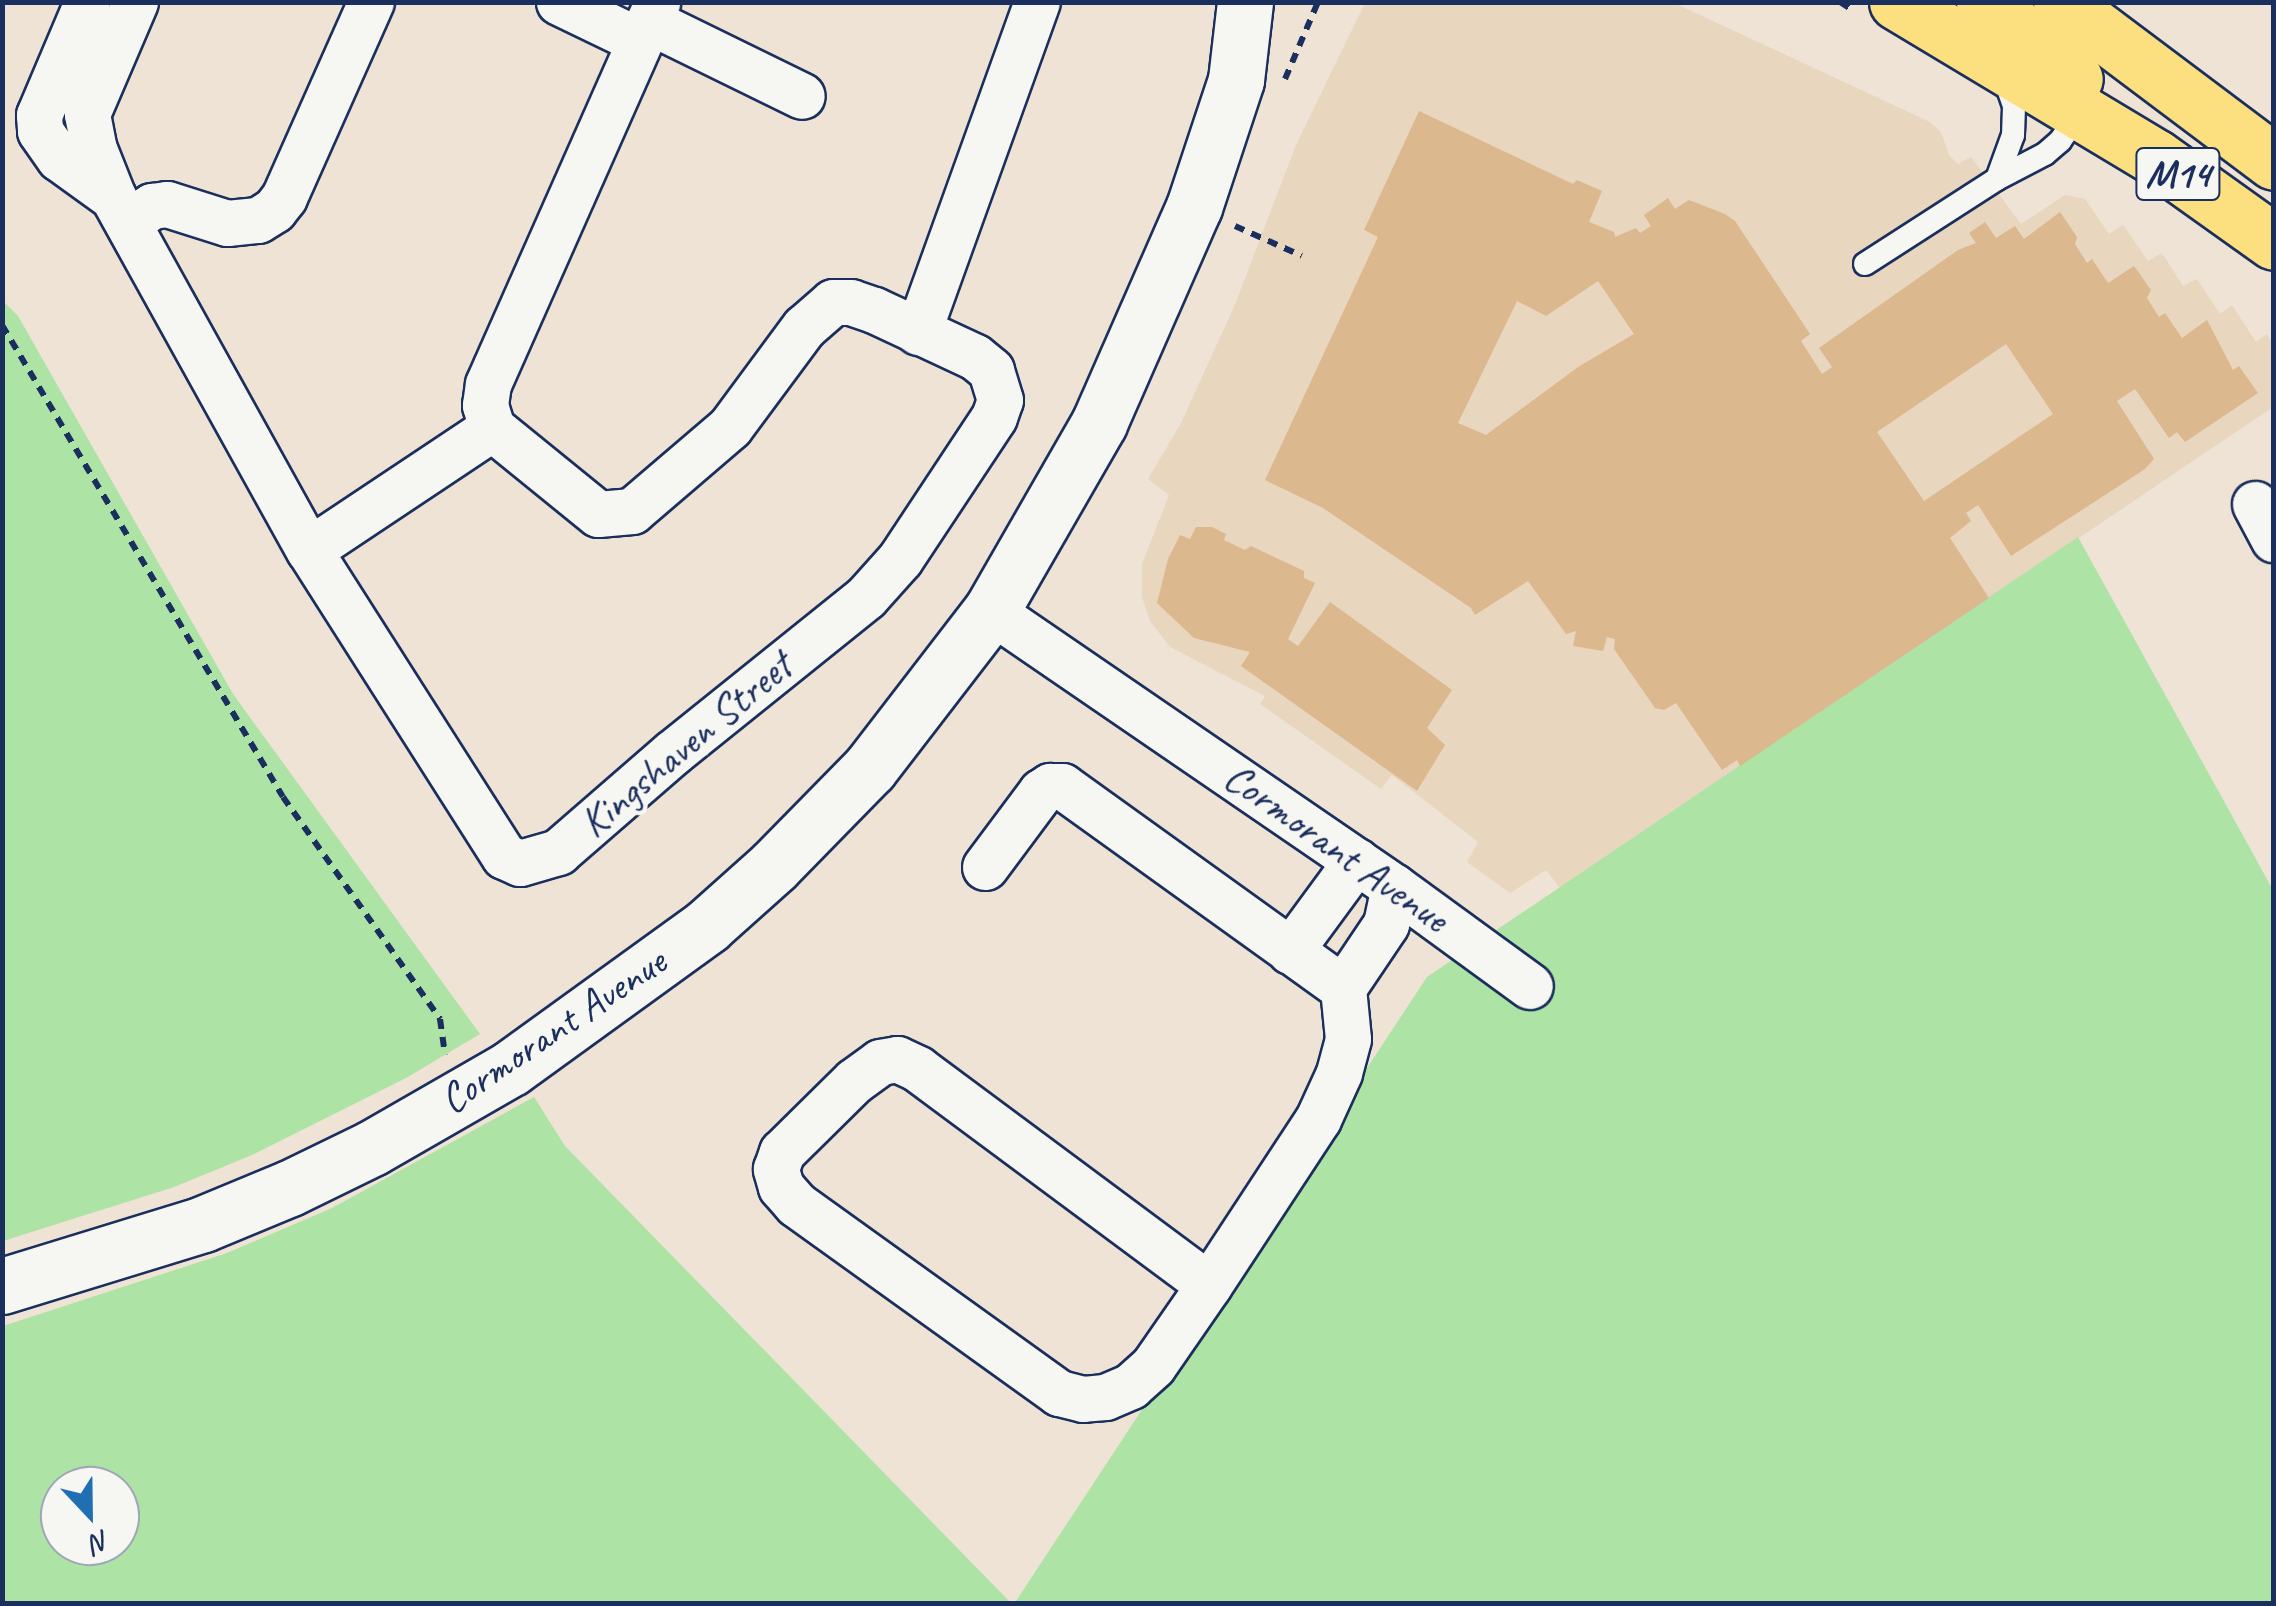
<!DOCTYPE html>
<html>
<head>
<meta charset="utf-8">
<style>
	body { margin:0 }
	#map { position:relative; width:2276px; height:1606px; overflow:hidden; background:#eee3d4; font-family:Caveat,sans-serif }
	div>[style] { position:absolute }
	.built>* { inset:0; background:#e8d6bf }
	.green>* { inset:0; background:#ade3a5 }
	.building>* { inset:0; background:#dbb88d }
	.path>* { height:6px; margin-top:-3px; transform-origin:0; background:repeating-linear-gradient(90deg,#1b2f5e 0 10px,transparent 0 18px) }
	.roads { filter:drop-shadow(2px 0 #1b2f5e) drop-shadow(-2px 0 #1b2f5e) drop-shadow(0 2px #1b2f5e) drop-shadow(0 -2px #1b2f5e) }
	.lane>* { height:22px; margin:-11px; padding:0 11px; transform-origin:11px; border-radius:11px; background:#f6f6f2 }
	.street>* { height:45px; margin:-22.5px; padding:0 22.5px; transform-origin:22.5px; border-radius:22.5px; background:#f6f6f2 }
	.secondary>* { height:55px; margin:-27.5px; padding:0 27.5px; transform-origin:27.5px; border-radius:27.5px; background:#f6f6f2 }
	.primary>* { height:55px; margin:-27.5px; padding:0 27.5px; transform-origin:27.5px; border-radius:27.5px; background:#fce080 }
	span { translate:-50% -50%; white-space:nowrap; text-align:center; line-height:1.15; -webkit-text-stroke:9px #f6f6f2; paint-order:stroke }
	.shield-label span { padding:2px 8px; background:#f6f6f2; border:2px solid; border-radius:8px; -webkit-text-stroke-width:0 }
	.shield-label { font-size:40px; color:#1b2f5e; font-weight:700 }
	.street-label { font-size:42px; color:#1b2f5e }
	.frame { position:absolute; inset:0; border:5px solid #1b2f5e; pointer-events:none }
	.north { position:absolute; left:40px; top:1466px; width:100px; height:100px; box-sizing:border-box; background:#f6f6f2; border:2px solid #9ea6b7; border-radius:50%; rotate:158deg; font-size:28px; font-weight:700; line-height:40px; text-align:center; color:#1b2f5e }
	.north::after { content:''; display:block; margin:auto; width:35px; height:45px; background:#1f6fb2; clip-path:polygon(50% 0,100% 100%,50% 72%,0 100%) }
</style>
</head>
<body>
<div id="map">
	<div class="built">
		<div style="clip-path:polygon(1365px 3px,1674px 3px,1930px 122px,1941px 132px,1949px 155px,1958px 164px,1971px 157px,2021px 224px,2065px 195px,2085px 199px,2109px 234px,2123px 225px,2148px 261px,2162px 253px,2183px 286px,2197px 279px,2220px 314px,2232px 305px,2256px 342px,2267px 334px,2273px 344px,2273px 407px,1560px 888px,1546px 870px,1510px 893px,1467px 862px,1478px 842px,1392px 775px,1381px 789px,1260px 704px,1265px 696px,1170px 647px,1150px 621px,1142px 597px,1142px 564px,1169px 495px,1148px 479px,1181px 423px,1234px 307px,1296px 145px)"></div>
	</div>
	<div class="green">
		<div style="clip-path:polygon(2px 300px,18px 316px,233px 694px,480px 1034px,406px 1078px,252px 1155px,174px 1187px,3px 1241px)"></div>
		<div style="clip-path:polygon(2078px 537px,2273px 890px,2273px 1603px,1014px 1604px,1427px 977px)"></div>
		<div style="clip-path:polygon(evenodd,534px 1097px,565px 1146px,1011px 1603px,3px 1603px,3px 1326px,227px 1253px,332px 1208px,534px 1097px,60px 1486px,120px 1486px,120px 1546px,60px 1546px,60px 1486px)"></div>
	</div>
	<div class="building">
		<div style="clip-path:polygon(evenodd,1419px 111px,1573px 184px,1577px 180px,1602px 191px,1589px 222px,1614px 232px,1615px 237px,1636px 228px,1640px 233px,1651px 226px,1644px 215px,1668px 198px,1675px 209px,1689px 200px,1725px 214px,1735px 221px,1810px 334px,1801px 341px,1822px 374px,1832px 367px,1819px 348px,1958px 250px,1976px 243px,1969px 233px,1985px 222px,1996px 238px,2015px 226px,2024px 239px,2060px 212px,2077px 237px,2075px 244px,2087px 263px,2092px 259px,2108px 283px,2134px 266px,2151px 290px,2147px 298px,2159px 317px,2165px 313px,2182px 338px,2207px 320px,2233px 370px,2239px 366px,2258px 393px,2185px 442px,2177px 432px,2169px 438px,2135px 389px,2117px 401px,2154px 459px,2145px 469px,2011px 556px,1978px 505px,1966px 513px,1971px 521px,1950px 538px,1989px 598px,1740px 766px,1737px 760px,1722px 770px,1676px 703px,1664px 710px,1655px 708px,1614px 649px,1615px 639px,1607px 637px,1603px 651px,1573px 646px,1576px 631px,1566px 634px,1528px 581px,1475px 615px,1471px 608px,1323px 508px,1265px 480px,1378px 237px,1364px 230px,1419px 111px,1598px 281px,1634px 334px,1578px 367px,1486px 435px,1458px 423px,1517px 301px,1546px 316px,1598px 281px,1419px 111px,2006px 344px,2053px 414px,1924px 501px,1877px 432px,2006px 344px)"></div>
		<div style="clip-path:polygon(1196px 527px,1212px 527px,1226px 534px,1224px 540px,1245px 550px,1251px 546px,1304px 571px,1304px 578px,1315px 583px,1288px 639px,1298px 646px,1330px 602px,1452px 690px,1427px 728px,1445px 745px,1417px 791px,1241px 666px,1250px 652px,1194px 638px,1157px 603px,1168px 559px,1180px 535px,1190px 539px)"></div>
	</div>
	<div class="path">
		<div style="left:1840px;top:2px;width:17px;rotate:33deg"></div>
		<div style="left:1285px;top:79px;width:84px;rotate:-66.8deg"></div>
		<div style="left:1235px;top:226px;width:73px;rotate:24.1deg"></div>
		<div style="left:2px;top:325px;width:549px;rotate:59.23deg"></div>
		<div style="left:283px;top:797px;width:272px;rotate:54.7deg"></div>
		<div style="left:440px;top:1019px;width:36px;rotate:82deg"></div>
	</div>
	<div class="roads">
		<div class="lane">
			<div style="left:1997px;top:179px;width:47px;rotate:-70deg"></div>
			<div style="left:2013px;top:135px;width:29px;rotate:-88deg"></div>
			<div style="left:2014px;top:106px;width:31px;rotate:-109deg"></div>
			<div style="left:1865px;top:264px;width:157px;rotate:-32.8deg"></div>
			<div style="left:1997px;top:179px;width:54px;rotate:-27.5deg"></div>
			<div style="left:2045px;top:154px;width:20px;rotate:-41deg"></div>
			<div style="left:2060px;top:141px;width:35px;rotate:-55deg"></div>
		</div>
		<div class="street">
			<div style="left:87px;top:2px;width:123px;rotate:113deg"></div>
			<div style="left:39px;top:115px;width:16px;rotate:86deg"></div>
			<div style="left:40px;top:131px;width:33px;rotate:55deg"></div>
			<div style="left:59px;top:158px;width:67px;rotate:35.8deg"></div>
			<div style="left:135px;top:2px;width:122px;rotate:113.2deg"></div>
			<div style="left:87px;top:114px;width:36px;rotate:79deg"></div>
			<div style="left:94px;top:149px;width:52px;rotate:68.4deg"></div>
			<div style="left:113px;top:197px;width:404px;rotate:61deg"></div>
			<div style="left:309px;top:550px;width:363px;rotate:57.5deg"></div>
			<div style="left:504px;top:856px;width:17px;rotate:24deg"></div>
			<div style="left:520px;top:863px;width:40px;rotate:-16deg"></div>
			<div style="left:558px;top:852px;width:151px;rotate:-41deg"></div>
			<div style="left:672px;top:753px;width:249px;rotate:-38.8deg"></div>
			<div style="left:866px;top:597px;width:51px;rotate:-48.2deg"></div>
			<div style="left:900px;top:559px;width:170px;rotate:-56.5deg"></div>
			<div style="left:994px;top:417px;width:18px;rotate:-71deg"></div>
			<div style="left:1000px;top:400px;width:31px;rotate:-107deg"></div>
			<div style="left:991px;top:370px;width:21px;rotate:-141deg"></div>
			<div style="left:975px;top:357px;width:111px;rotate:-155deg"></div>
			<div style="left:874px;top:310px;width:24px;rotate:-161deg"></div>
			<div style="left:851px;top:302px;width:18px;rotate:180deg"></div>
			<div style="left:833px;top:302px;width:38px;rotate:139deg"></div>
			<div style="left:804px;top:327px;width:124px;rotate:126.5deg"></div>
			<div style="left:730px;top:427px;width:129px;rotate:139.4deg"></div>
			<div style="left:632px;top:511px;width:34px;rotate:175deg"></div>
			<div style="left:598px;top:514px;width:136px;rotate:-140.9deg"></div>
			<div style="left:559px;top:2px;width:88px;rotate:25.7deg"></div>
			<div style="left:649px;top:21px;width:170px;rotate:26.1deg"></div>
			<div style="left:128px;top:222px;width:29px;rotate:-34deg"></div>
			<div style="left:152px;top:206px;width:15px;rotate:-8deg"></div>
			<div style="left:167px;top:204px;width:63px;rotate:17.6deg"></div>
			<div style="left:227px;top:223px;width:31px;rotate:-6deg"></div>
			<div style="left:258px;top:220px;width:19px;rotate:-32deg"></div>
			<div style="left:274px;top:210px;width:16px;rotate:-52deg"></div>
			<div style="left:284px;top:197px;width:214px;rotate:-66deg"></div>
			<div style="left:918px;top:332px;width:351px;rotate:-70.2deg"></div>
			<div style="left:2255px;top:504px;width:40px;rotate:62deg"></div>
			<div style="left:309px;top:550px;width:220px;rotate:-33.7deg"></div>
			<div style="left:492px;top:428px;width:24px;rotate:-107deg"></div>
			<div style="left:485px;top:405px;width:21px;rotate:-82deg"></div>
			<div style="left:488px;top:384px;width:418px;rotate:-66.1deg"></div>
			<div style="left:991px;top:611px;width:488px;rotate:34.4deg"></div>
			<div style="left:1394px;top:887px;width:168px;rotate:36.1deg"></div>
			<div style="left:985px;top:867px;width:94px;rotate:-53.3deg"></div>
			<div style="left:1041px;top:792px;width:11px;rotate:-34deg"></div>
			<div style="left:1050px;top:786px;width:12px"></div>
			<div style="left:1062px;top:786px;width:346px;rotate:35.7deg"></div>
			<div style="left:1343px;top:988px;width:51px;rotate:84.4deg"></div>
			<div style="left:1348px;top:1039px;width:35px;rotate:105deg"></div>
			<div style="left:1339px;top:1073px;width:51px;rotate:114.5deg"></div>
			<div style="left:1318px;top:1119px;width:199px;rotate:123.3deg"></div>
			<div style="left:1209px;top:1285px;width:98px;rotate:124.7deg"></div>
			<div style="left:1153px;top:1366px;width:30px;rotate:138deg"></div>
			<div style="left:1131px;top:1386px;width:28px;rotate:157deg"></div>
			<div style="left:1105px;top:1397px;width:22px;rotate:175deg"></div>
			<div style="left:1083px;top:1399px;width:25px;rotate:-166deg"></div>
			<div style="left:1059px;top:1393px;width:324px;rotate:-144.3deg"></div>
			<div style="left:796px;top:1204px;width:23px;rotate:-131deg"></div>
			<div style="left:781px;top:1187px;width:19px;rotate:-106deg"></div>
			<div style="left:776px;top:1169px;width:18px;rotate:-71deg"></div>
			<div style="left:782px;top:1152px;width:101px;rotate:-44.6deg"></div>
			<div style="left:854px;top:1081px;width:32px;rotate:-36deg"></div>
			<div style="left:880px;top:1062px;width:17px;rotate:-10deg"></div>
			<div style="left:897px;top:1059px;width:23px;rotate:25deg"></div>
			<div style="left:918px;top:1069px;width:362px;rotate:36.6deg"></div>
			<div style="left:1290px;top:951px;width:112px;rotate:-53.7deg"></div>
			<div style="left:1343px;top:988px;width:77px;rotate:-56.1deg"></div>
			<div style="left:1386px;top:924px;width:38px;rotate:-78deg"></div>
		</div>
		<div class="secondary">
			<div style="left:2px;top:1286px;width:210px;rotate:-17.1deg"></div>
			<div style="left:203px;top:1224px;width:94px;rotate:-22.5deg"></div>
			<div style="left:290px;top:1188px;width:91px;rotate:-26deg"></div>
			<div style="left:372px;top:1148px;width:160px;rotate:-29.9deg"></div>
			<div style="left:511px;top:1068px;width:242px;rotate:-35.9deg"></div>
			<div style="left:707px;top:926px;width:90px;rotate:-41.8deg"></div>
			<div style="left:774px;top:866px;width:137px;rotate:-45.6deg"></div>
			<div style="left:870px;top:768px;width:198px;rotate:-52.4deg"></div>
			<div style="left:991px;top:611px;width:217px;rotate:-60.1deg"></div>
			<div style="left:1099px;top:423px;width:236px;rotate:-66.3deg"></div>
			<div style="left:1194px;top:207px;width:134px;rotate:-71.7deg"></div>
			<div style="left:1236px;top:80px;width:79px;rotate:-83.4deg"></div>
		</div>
		<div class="primary">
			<div style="left:1897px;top:2px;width:301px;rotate:31deg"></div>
			<div style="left:2155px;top:157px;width:146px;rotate:35.5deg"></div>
			<div style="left:1984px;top:2px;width:93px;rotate:37.6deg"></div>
			<div style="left:2058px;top:59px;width:26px;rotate:50deg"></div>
			<div style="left:2061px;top:2px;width:266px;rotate:36.9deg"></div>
		</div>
	</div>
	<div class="shield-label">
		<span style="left:2178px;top:174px">M14</span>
	</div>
	<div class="street-label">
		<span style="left:686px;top:745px;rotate:-40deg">Kingshaven Street</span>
		<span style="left:1336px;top:848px;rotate:35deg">Cormorant Avenue</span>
		<span style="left:553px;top:1031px;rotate:-34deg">Cormorant Avenue</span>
	</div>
	<div class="frame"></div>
	<div class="north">N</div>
</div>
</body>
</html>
